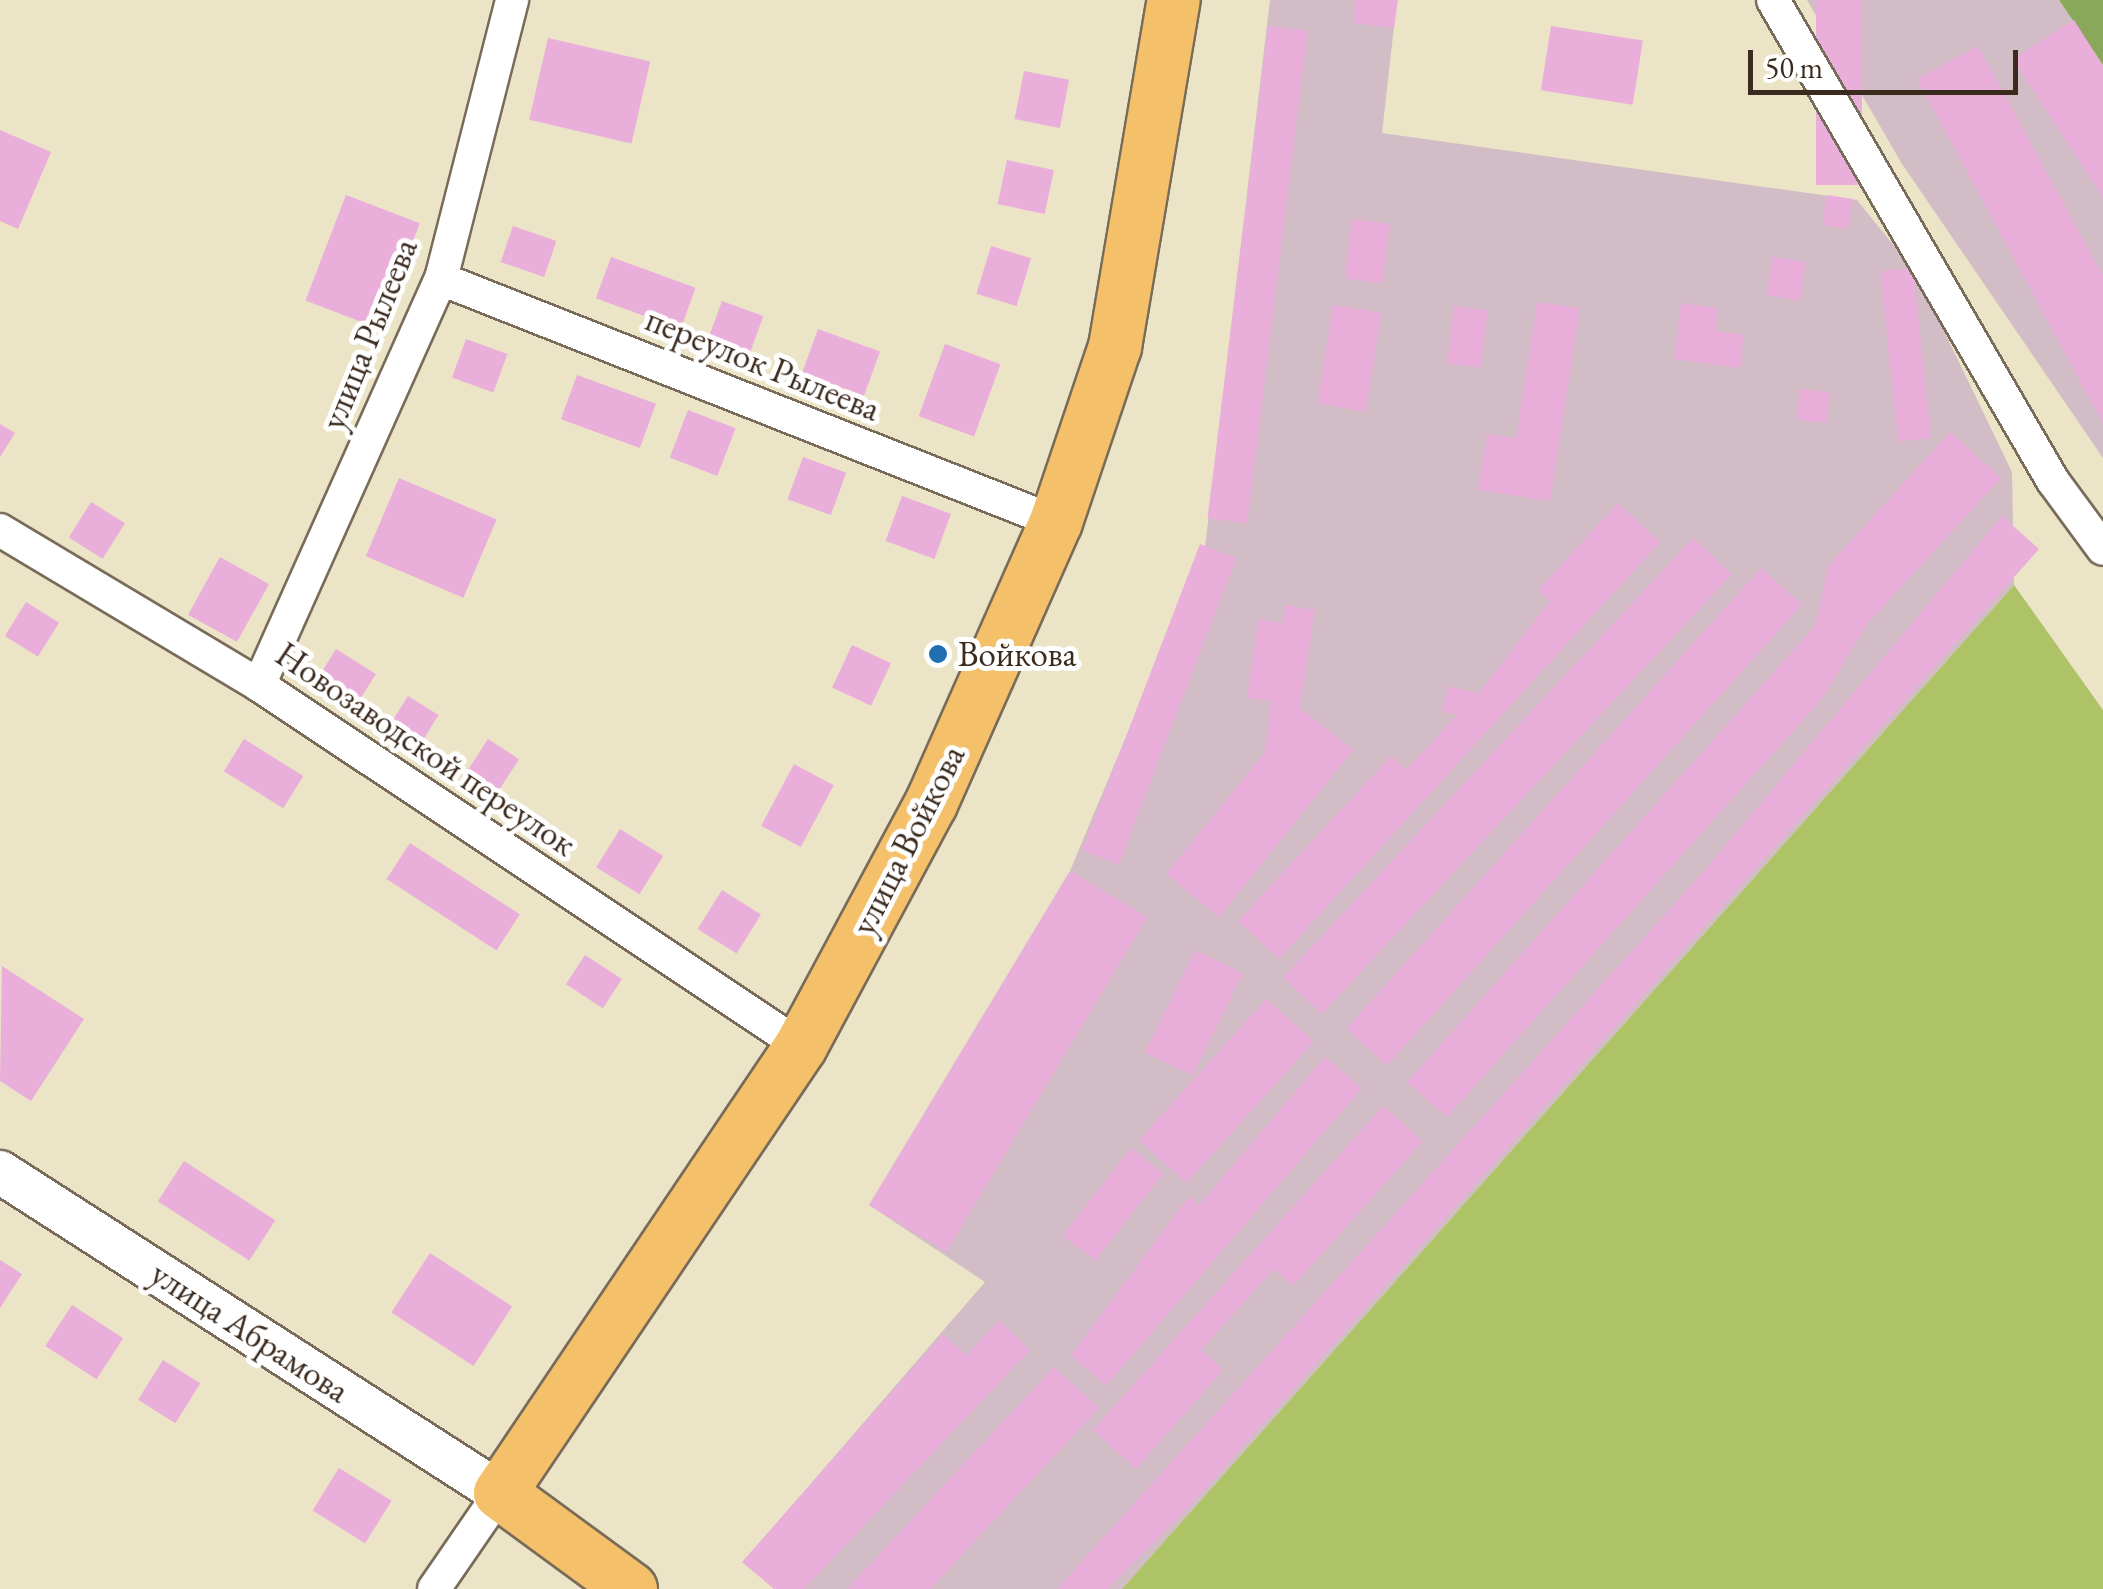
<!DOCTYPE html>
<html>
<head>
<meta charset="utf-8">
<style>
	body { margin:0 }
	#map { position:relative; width:2103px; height:1589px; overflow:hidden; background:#ece4c7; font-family:"EB Garamond",serif }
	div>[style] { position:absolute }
	.industrial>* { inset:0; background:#d2bdc6 }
	.green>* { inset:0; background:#aec266 }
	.forest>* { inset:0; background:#8aa85b }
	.building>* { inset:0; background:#e9aeda; transform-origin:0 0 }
	.roads { filter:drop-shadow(2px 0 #796b59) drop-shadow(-2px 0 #796b59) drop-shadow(0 2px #796b59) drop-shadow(0 -2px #796b59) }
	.minor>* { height:32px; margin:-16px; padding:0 16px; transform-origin:16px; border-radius:16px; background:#fff }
	.tertiary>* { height:42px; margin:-21px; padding:0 21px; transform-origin:21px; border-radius:21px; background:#fff }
	.primary>* { height:52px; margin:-26px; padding:0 26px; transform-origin:26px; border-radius:26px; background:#f4c16a }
	.dots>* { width:28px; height:28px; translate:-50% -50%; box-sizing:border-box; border:5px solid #fff; border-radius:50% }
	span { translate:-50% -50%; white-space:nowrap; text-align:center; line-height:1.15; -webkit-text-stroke:10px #fff; paint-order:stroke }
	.street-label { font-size:35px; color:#3b2a1e }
	.poi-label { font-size:35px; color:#3b2a1e }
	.left { translate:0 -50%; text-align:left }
	.scale { position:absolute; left:1748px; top:50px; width:270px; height:45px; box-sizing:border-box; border:5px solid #3b2a1e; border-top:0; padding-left:12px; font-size:30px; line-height:35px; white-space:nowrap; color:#3b2a1e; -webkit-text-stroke:8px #fff; paint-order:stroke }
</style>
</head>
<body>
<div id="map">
	<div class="industrial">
		<div style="clip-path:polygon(1270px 0,1397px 0,1382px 133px,1857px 200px,1916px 273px,2012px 472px,2014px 585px,1122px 1589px,781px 1589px,744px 1561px,985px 1282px,869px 1205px,1070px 871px,1205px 547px)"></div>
		<div style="clip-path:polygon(1807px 0,2059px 0,2103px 65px,2103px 458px,1902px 164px)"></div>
	</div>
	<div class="green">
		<div style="clip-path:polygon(2014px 585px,2103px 710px,2103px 1589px,1122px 1589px)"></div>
	</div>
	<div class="forest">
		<div style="clip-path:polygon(2059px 0,2103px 0,2103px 65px)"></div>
	</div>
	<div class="building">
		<div style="clip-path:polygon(1355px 0,1398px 0,1394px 28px,1353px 23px)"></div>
		<div style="left:1816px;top:0;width:46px;height:185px"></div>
		<div style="clip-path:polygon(2074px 20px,2103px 66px,2103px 198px,2013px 59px)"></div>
		<div style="left:1268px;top:26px;width:40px;height:496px;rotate:7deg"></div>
		<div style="left:1551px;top:26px;width:93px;height:65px;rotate:9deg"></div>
		<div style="left:548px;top:38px;width:105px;height:84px;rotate:13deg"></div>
		<div style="clip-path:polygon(1978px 46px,2103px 276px,2103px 424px,1917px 79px)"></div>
		<div style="left:1024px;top:71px;width:46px;height:49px;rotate:11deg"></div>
		<div style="clip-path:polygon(0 130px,51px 152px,18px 229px,0 221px)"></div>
		<div style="left:1007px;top:160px;width:48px;height:45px;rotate:12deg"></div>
		<div style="left:346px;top:195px;width:79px;height:113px;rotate:21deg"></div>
		<div style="left:1827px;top:195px;width:26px;height:30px;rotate:9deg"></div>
		<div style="left:1352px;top:219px;width:38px;height:60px;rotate:7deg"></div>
		<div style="left:513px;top:226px;width:46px;height:38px;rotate:19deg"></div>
		<div style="left:991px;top:246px;width:42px;height:50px;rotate:17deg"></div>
		<div style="left:611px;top:257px;width:90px;height:44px;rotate:20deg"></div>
		<div style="left:1772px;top:257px;width:34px;height:39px;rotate:8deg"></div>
		<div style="left:1913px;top:268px;width:171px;height:33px;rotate:84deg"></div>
		<div style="left:722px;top:301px;width:44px;height:40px;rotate:20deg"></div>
		<div style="clip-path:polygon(1537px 302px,1580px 308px,1550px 501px,1478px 490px,1487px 434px,1516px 438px)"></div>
		<div style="clip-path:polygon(1681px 303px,1718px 308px,1715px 331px,1744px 335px,1740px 368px,1674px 359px)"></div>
		<div style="left:1333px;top:305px;width:49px;height:100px;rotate:9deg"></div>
		<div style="left:1454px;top:306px;width:34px;height:58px;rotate:7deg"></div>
		<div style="left:818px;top:329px;width:66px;height:47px;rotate:20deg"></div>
		<div style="left:466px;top:339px;width:44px;height:41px;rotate:20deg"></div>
		<div style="left:945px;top:344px;width:59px;height:77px;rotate:20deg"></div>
		<div style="left:577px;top:375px;width:84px;height:47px;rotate:20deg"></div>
		<div style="left:1800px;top:389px;width:30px;height:31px;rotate:6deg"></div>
		<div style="left:688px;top:410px;width:51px;height:51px;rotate:21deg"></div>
		<div style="clip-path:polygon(0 424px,15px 433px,0 457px)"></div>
		<div style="clip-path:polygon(1950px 432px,2001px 478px,1868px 623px,1821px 700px,1447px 1117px,1407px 1082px,1815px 626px,1829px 565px)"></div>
		<div style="left:803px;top:457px;width:46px;height:45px;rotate:20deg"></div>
		<div style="left:399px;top:478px;width:106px;height:85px;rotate:23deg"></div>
		<div style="left:902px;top:496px;width:52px;height:48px;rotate:20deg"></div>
		<div style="left:91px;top:502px;width:40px;height:42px;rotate:32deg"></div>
		<div style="clip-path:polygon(1618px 503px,1660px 542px,1279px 959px,1238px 921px,1391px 756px,1406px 770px,1457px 715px,1441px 711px,1449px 686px,1478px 694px,1550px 601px,1538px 590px)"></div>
		<div style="clip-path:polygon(2002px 516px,2039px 549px,1196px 1499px,1108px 1589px,1057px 1589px,1704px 871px)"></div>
		<div style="left:1693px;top:538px;width:53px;height:601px;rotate:43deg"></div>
		<div style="left:1200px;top:544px;width:39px;height:328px;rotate:21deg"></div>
		<div style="left:220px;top:557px;width:56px;height:66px;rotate:29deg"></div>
		<div style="left:1761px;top:568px;width:55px;height:620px;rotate:42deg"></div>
		<div style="left:26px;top:602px;width:39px;height:40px;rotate:32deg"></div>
		<div style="clip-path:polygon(1285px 605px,1315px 610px,1300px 708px,1353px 750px,1219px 917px,1166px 874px,1265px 752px,1271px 701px,1247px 698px,1258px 619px,1283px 623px)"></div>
		<div style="left:852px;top:645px;width:43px;height:47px;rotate:25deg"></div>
		<div style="left:336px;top:649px;width:47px;height:46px;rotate:32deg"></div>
		<div style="left:408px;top:696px;width:36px;height:39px;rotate:32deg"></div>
		<div style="left:244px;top:739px;width:70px;height:38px;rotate:32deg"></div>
		<div style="left:488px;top:739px;width:37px;height:51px;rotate:33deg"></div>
		<div style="left:794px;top:764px;width:45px;height:70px;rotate:28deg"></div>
		<div style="left:620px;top:829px;width:51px;height:45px;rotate:32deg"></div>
		<div style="left:410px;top:843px;width:131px;height:43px;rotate:33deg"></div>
		<div style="left:1070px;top:871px;width:90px;height:390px;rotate:31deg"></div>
		<div style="left:722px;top:890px;width:46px;height:46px;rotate:32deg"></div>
		<div style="left:1195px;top:950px;width:53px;height:114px;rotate:26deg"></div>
		<div style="left:585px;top:955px;width:44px;height:35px;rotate:33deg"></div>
		<div style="clip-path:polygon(2px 966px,84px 1019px,31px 1101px,0 1081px)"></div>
		<div style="left:1266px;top:999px;width:64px;height:190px;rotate:42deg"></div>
		<div style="clip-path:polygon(1325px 1057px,1362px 1088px,1106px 1386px,1071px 1355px,1189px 1196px,1199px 1205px)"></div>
		<div style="clip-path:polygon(1383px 1106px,1423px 1141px,1293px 1286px,1274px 1269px,1201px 1350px,1223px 1370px,1136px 1469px,1093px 1430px)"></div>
		<div style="left:1131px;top:1148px;width:41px;height:111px;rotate:38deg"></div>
		<div style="left:184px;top:1161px;width:109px;height:48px;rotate:33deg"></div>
		<div style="left:430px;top:1253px;width:98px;height:71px;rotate:33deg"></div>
		<div style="clip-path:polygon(0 1260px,22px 1274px,0 1308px)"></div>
		<div style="left:72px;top:1305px;width:61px;height:49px;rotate:33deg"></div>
		<div style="clip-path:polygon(999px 1320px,1030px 1350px,804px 1589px,774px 1589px,742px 1562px,943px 1334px,966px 1356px)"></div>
		<div style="left:163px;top:1360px;width:44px;height:47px;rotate:32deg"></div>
		<div style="clip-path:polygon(1054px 1367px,1099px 1408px,930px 1589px,847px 1589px)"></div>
		<div style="left:339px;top:1468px;width:62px;height:50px;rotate:32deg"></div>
	</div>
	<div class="roads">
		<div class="minor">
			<div style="left:1773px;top:0;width:557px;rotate:59.8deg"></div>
			<div style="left:2053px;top:481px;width:84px;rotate:53.7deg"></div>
			<div style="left:441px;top:279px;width:661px;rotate:21.56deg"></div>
			<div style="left:0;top:530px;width:302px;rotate:30.9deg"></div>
			<div style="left:259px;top:685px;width:651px;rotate:33.67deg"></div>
			<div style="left:259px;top:685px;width:445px;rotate:-65.9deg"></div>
			<div style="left:441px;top:279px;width:288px;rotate:-75.7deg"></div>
			<div style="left:434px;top:1589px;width:116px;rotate:-55.5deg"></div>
		</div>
		<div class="tertiary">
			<div style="left:0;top:1172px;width:594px;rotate:32.7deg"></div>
		</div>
		<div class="primary">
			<div style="left:631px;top:1589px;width:162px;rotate:-143.8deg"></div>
			<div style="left:500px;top:1493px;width:539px;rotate:-56.04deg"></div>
			<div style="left:801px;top:1046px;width:275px;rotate:-61.8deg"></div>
			<div style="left:931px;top:804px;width:308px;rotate:-66.1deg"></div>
			<div style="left:1056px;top:522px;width:185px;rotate:-71.4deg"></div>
			<div style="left:1115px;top:347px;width:352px;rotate:-80.4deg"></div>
		</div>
	</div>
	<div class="dots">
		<div style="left:938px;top:654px;background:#1f6fb2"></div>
	</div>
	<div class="street-label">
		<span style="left:369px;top:334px;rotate:-68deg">улица Рылеева</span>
		<span style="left:763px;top:364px;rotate:22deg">переулок Рылеева</span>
		<span style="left:426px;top:749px;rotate:34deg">Новозаводской переулок</span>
		<span style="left:908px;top:840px;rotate:-63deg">улица Войкова</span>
		<span style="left:250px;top:1332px;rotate:33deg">улица Абрамова</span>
	</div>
	<div class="poi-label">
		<span class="left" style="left:958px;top:654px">Войкова</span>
	</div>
	<div class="scale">50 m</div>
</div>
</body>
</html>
